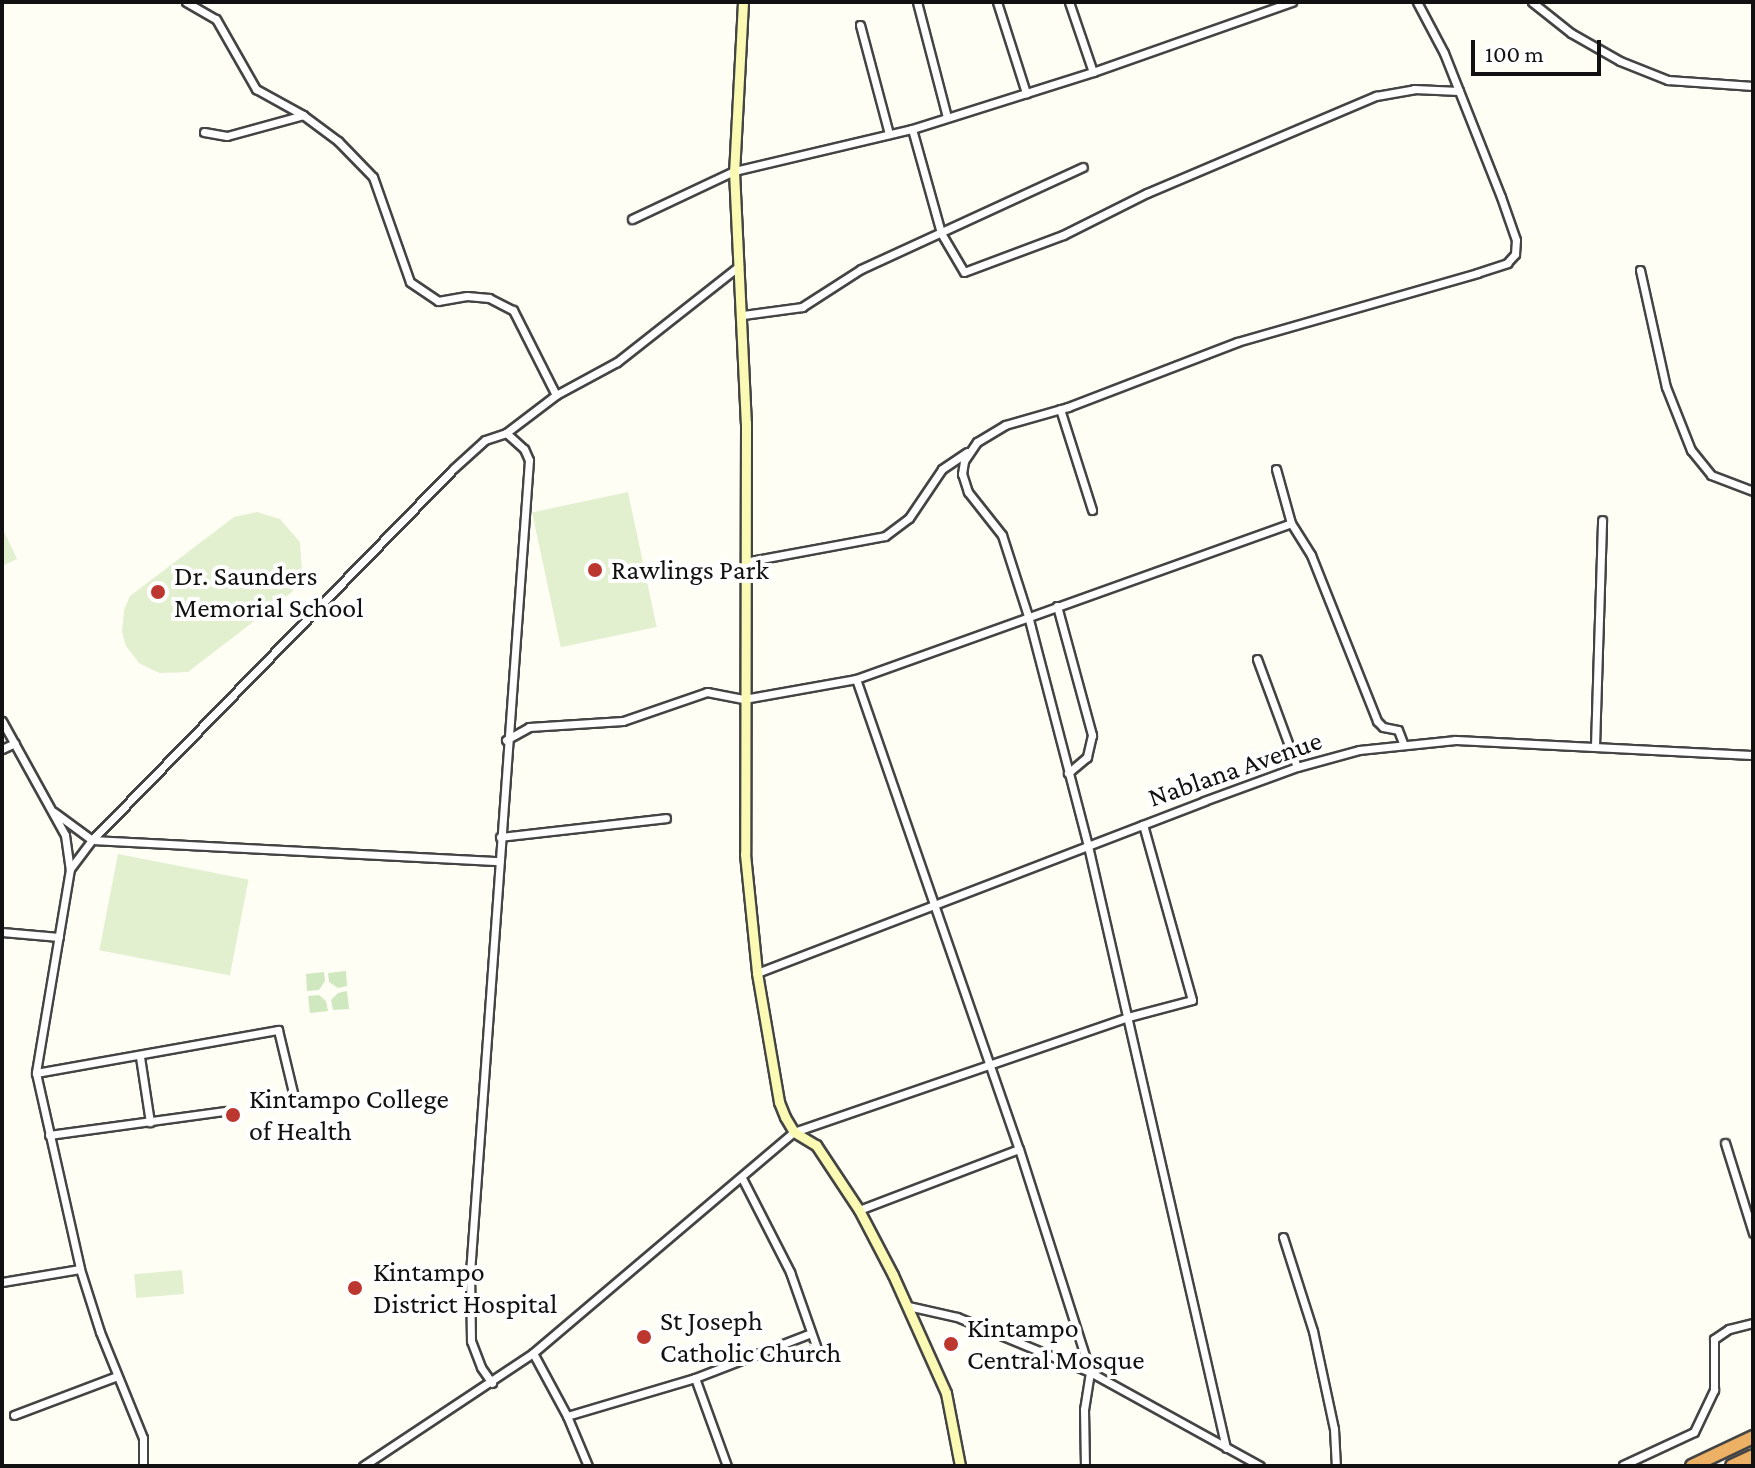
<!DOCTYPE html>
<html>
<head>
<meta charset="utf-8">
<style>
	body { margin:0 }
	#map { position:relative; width:1755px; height:1468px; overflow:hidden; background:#fefef5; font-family:"Crimson Pro",serif }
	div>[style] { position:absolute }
	.green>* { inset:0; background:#d0e8bf }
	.pitch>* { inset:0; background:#e2f0d0; transform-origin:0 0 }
	.roads { filter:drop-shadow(2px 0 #444) drop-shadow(-2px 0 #444) drop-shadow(0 2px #444) drop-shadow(0 -2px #444) }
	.street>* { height:7px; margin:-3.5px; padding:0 3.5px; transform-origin:3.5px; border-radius:3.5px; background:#fff }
	.secondary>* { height:9px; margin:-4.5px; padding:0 4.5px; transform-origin:4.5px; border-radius:4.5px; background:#fbfab4 }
	.highway>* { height:12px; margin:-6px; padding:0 6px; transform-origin:6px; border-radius:6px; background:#ecb165 }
	.dots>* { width:22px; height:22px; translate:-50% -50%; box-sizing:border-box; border:4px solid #fff; border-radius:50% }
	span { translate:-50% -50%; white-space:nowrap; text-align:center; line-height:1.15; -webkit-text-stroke:8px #fff; paint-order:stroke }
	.poi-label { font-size:28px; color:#111 }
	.left { translate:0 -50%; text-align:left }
	.street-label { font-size:28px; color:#111 }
	.frame { position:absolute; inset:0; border:4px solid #111; pointer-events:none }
	.scale { position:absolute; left:1471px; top:40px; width:130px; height:36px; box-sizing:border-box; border:4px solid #111; border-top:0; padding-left:10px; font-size:24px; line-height:28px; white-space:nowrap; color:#111; -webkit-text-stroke:6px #fff; paint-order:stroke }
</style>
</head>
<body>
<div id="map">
	<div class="green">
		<div style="clip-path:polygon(346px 971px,347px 986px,338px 988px,329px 982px,328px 973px)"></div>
		<div style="clip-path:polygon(324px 972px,325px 981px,319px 990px,307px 991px,306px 974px)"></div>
		<div style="clip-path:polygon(347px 991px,349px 1009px,333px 1010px,331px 1000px,338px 993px)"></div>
		<div style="clip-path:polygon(319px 995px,326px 1001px,328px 1011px,310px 1013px,308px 996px)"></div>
	</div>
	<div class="pitch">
		<div style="left:628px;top:492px;width:138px;height:98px;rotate:78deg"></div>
		<div style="clip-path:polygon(257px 512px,280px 519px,300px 542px,302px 572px,292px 592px,188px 672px,159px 673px,139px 663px,126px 646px,122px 632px,124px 610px,130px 596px,234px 517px)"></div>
		<div style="clip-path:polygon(2px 527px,17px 559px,2px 566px)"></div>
		<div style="left:118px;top:854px;width:133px;height:98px;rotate:11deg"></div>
		<div style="left:182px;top:1270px;width:24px;height:48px;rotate:85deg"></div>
	</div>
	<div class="roads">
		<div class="street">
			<div style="left:186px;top:2px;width:34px;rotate:30deg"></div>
			<div style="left:216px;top:19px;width:81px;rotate:60.3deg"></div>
			<div style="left:256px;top:89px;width:54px;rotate:29deg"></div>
			<div style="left:303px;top:115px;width:44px;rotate:36.6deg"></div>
			<div style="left:338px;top:141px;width:50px;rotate:45.8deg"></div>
			<div style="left:373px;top:177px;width:111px;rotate:70.6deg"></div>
			<div style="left:410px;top:282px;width:34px;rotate:34deg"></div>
			<div style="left:438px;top:301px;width:29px;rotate:-10deg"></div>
			<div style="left:467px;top:296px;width:22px;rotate:5deg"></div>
			<div style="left:489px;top:298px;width:27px;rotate:27deg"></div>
			<div style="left:513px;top:310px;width:95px;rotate:63.2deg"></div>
			<div style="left:917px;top:2px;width:119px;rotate:75.4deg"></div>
			<div style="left:997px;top:2px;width:96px;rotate:72.3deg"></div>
			<div style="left:1069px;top:2px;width:74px;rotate:71.1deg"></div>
			<div style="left:1532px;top:2px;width:50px;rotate:38.5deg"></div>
			<div style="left:1571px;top:33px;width:56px;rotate:29.7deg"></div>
			<div style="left:1620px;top:61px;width:52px;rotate:21.6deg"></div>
			<div style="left:1668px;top:80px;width:85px;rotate:4deg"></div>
			<div style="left:860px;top:25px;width:113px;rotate:75.1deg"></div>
			<div style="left:912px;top:129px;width:108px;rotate:74.4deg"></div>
			<div style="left:941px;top:233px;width:45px;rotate:59.5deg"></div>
			<div style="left:964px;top:272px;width:106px;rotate:-20.5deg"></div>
			<div style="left:1063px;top:235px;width:94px;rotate:-26.6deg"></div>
			<div style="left:1147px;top:193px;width:249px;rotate:-23deg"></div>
			<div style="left:1376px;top:96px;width:39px;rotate:-10deg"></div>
			<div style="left:1414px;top:89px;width:45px;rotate:2.5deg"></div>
			<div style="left:204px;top:132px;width:23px;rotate:10deg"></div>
			<div style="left:227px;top:136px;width:79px;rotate:-15.4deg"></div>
			<div style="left:632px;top:219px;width:113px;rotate:-25.2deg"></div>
			<div style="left:734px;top:171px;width:183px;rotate:-13.3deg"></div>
			<div style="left:912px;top:129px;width:190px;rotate:-17.5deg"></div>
			<div style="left:1093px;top:72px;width:211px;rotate:-19.4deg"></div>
			<div style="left:1640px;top:270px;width:120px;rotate:77.5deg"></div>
			<div style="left:1666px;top:387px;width:68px;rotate:68.4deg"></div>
			<div style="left:1691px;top:450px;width:32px;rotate:51deg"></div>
			<div style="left:1711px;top:475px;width:45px;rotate:20.9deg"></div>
			<div style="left:743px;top:315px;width:60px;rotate:-7.7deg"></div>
			<div style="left:802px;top:307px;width:70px;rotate:-32.8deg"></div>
			<div style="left:861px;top:269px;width:244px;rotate:-24.7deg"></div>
			<div style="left:1060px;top:409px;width:106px;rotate:72.4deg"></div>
			<div style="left:1276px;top:469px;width:56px;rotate:74.5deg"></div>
			<div style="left:745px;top:562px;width:142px;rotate:-10.5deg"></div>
			<div style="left:885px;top:536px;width:30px;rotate:-37deg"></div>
			<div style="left:909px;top:518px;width:59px;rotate:-56deg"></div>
			<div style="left:942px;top:469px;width:30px;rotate:-34deg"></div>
			<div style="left:1057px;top:606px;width:134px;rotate:74.8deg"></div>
			<div style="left:1092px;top:735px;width:23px;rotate:103deg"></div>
			<div style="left:1087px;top:757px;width:25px;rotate:140deg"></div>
			<div style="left:1257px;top:659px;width:115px;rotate:69.7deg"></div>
			<div style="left:856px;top:679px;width:497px;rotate:70.9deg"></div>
			<div style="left:1019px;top:1149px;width:234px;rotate:72.3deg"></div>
			<div style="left:1090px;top:1372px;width:37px;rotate:99deg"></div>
			<div style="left:1084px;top:1409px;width:57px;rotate:89deg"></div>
			<div style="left:2px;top:721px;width:130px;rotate:61.1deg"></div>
			<div style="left:65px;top:835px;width:34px;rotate:82deg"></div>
			<div style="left:70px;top:869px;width:207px;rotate:99.5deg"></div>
			<div style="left:36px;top:1073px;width:201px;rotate:77.3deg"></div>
			<div style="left:80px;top:1269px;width:66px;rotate:72.4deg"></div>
			<div style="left:100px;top:1332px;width:114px;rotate:67.9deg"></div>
			<div style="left:143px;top:1438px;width:28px;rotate:90deg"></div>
			<div style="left:506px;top:740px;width:26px;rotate:-29deg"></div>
			<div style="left:529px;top:727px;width:94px;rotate:-3.7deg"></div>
			<div style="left:623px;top:721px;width:89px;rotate:-19deg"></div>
			<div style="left:707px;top:692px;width:38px;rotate:11deg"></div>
			<div style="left:744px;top:699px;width:114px;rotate:-10.1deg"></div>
			<div style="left:856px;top:679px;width:462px;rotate:-19.7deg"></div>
			<div style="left:1291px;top:523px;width:38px;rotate:58deg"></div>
			<div style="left:1311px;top:555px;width:179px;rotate:68.3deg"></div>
			<div style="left:1377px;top:721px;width:8px;rotate:45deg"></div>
			<div style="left:1383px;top:727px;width:15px;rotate:11deg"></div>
			<div style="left:1398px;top:730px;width:14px;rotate:69deg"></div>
			<div style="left:1595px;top:746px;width:226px;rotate:-88.2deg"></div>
			<div style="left:2px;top:749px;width:14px;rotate:-25deg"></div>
			<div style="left:54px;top:812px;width:47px;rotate:36.4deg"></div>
			<div style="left:92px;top:840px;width:408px;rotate:3deg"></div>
			<div style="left:500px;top:837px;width:167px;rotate:-6.5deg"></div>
			<div style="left:70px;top:869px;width:36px;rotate:-53deg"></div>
			<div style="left:92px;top:840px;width:518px;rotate:-45.78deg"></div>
			<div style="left:453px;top:469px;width:43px;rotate:-42.2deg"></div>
			<div style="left:485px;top:440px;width:22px;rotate:-18deg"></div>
			<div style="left:2px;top:932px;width:57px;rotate:5deg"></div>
			<div style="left:757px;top:973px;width:479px;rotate:-21deg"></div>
			<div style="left:1204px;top:801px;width:99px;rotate:-20.1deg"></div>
			<div style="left:1297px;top:767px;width:64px;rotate:-15.3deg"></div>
			<div style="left:1359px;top:750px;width:97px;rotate:-5.9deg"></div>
			<div style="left:1455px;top:740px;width:298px;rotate:2.9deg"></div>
			<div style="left:140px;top:1057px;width:66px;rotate:81.3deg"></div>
			<div style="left:36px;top:1073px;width:246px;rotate:-10.1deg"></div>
			<div style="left:278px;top:1030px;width:73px;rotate:76.5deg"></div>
			<div style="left:295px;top:1101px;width:9px;rotate:21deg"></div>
			<div style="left:303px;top:1104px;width:35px;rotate:-5deg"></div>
			<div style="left:49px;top:1135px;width:178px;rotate:-7.8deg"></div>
			<div style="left:1725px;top:1143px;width:94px;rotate:72.7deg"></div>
			<div style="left:742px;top:1178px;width:106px;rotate:62.9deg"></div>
			<div style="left:790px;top:1272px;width:90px;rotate:70.6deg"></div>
			<div style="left:859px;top:1210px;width:171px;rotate:-20.9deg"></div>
			<div style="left:1283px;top:1237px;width:99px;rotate:72.3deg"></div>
			<div style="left:1313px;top:1331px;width:100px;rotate:77.9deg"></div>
			<div style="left:1334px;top:1429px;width:37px;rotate:87deg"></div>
			<div style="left:2px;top:1282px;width:79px;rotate:-9.5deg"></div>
			<div style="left:908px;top:1306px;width:50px;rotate:12.7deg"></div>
			<div style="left:957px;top:1317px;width:144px;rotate:22.5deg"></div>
			<div style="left:1090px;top:1372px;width:194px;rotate:28.9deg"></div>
			<div style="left:533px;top:1353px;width:72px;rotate:61.6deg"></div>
			<div style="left:567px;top:1416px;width:54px;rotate:67.2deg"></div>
			<div style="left:695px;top:1378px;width:94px;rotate:70deg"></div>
			<div style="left:492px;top:1383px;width:19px;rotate:-125deg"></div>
			<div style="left:481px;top:1367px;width:28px;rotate:-111deg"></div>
			<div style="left:471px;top:1341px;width:68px;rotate:-90.8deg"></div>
			<div style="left:470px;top:1273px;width:815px;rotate:-85.85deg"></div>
			<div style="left:529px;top:460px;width:12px;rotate:-114deg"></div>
			<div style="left:524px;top:449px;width:24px;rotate:-138deg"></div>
			<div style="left:506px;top:433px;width:63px;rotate:-37.2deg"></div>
			<div style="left:556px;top:395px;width:69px;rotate:-28.4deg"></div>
			<div style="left:617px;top:362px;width:155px;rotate:-38.2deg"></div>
			<div style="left:14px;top:1415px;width:110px;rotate:-20.7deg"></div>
			<div style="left:567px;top:1416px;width:134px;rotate:-16.5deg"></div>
			<div style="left:695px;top:1378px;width:124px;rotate:-21.2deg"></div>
			<div style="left:1226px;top:1448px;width:618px;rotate:-102.91deg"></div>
			<div style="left:1088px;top:846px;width:238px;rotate:-104.6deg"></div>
			<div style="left:1028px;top:616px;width:85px;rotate:-107.8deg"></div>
			<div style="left:1002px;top:535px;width:55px;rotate:-128.3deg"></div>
			<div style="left:968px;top:492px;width:19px;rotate:-108deg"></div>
			<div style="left:962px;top:474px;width:13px;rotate:-81deg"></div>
			<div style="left:964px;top:461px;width:23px;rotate:-56deg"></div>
			<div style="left:977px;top:442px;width:33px;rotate:-31deg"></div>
			<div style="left:1005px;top:425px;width:66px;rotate:-15.9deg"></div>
			<div style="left:1068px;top:407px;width:181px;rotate:-21deg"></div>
			<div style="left:1237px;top:342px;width:250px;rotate:-16deg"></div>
			<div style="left:1477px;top:273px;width:32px;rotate:-18deg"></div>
			<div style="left:1507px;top:263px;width:12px;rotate:-48deg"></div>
			<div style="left:1515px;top:254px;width:14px;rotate:-86deg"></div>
			<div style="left:1516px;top:240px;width:46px;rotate:-109.2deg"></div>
			<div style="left:1501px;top:197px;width:155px;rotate:-111.6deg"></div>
			<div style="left:1444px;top:53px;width:58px;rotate:-117.9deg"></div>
			<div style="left:1623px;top:1465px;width:78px;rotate:-24.9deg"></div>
			<div style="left:1694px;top:1432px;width:47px;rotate:-64.5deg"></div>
			<div style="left:1714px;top:1390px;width:51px;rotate:-90deg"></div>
			<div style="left:1714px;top:1339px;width:18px;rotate:-34deg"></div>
			<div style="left:1729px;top:1329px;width:25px;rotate:-14deg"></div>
			<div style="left:363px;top:1466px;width:204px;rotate:-33.6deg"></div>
			<div style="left:533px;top:1353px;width:342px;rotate:-40.3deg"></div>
			<div style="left:794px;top:1132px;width:353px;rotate:-19deg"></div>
			<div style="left:1128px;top:1017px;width:66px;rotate:-14.9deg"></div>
			<div style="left:1192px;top:1000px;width:182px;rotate:-105.6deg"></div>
		</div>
		<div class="secondary">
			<div style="left:743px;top:2px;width:169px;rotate:93deg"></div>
			<div style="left:734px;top:171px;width:252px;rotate:87.3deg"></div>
			<div style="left:746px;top:423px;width:431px;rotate:90.1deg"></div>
			<div style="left:745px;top:854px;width:120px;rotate:84.2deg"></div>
			<div style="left:757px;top:973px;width:131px;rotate:80.3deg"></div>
			<div style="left:779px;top:1102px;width:16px;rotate:68deg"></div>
			<div style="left:785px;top:1117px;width:17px;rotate:59deg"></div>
			<div style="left:794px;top:1132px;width:26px;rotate:31deg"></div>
			<div style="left:816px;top:1145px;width:78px;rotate:56.5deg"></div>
			<div style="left:859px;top:1210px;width:73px;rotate:62.4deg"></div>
			<div style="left:893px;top:1275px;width:129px;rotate:65.8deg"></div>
			<div style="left:946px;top:1393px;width:74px;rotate:79.1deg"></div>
		</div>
		<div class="highway">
			<div style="left:1692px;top:1466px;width:68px;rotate:-25.4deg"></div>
			<div style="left:1732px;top:1466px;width:23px;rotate:-25deg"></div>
		</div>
	</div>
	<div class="dots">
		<div style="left:595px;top:570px;background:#bb372f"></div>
		<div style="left:158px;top:592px;background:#bb372f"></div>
		<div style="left:233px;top:1115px;background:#bb372f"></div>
		<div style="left:355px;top:1288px;background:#bb372f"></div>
		<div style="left:644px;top:1337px;background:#bb372f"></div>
		<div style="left:951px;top:1344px;background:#bb372f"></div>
	</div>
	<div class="poi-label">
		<span class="left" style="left:611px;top:570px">Rawlings Park</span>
		<span class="left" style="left:174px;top:592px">Dr. Saunders<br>Memorial School</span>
		<span class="left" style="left:249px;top:1115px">Kintampo College<br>of Health</span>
		<span class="left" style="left:373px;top:1288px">Kintampo<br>District Hospital</span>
		<span class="left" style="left:660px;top:1337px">St Joseph<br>Catholic Church</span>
		<span class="left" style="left:967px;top:1344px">Kintampo<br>Central Mosque</span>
	</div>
	<div class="street-label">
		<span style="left:1235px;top:769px;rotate:-19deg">Nablana Avenue</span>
	</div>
	<div class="frame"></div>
	<div class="scale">100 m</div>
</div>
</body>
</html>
